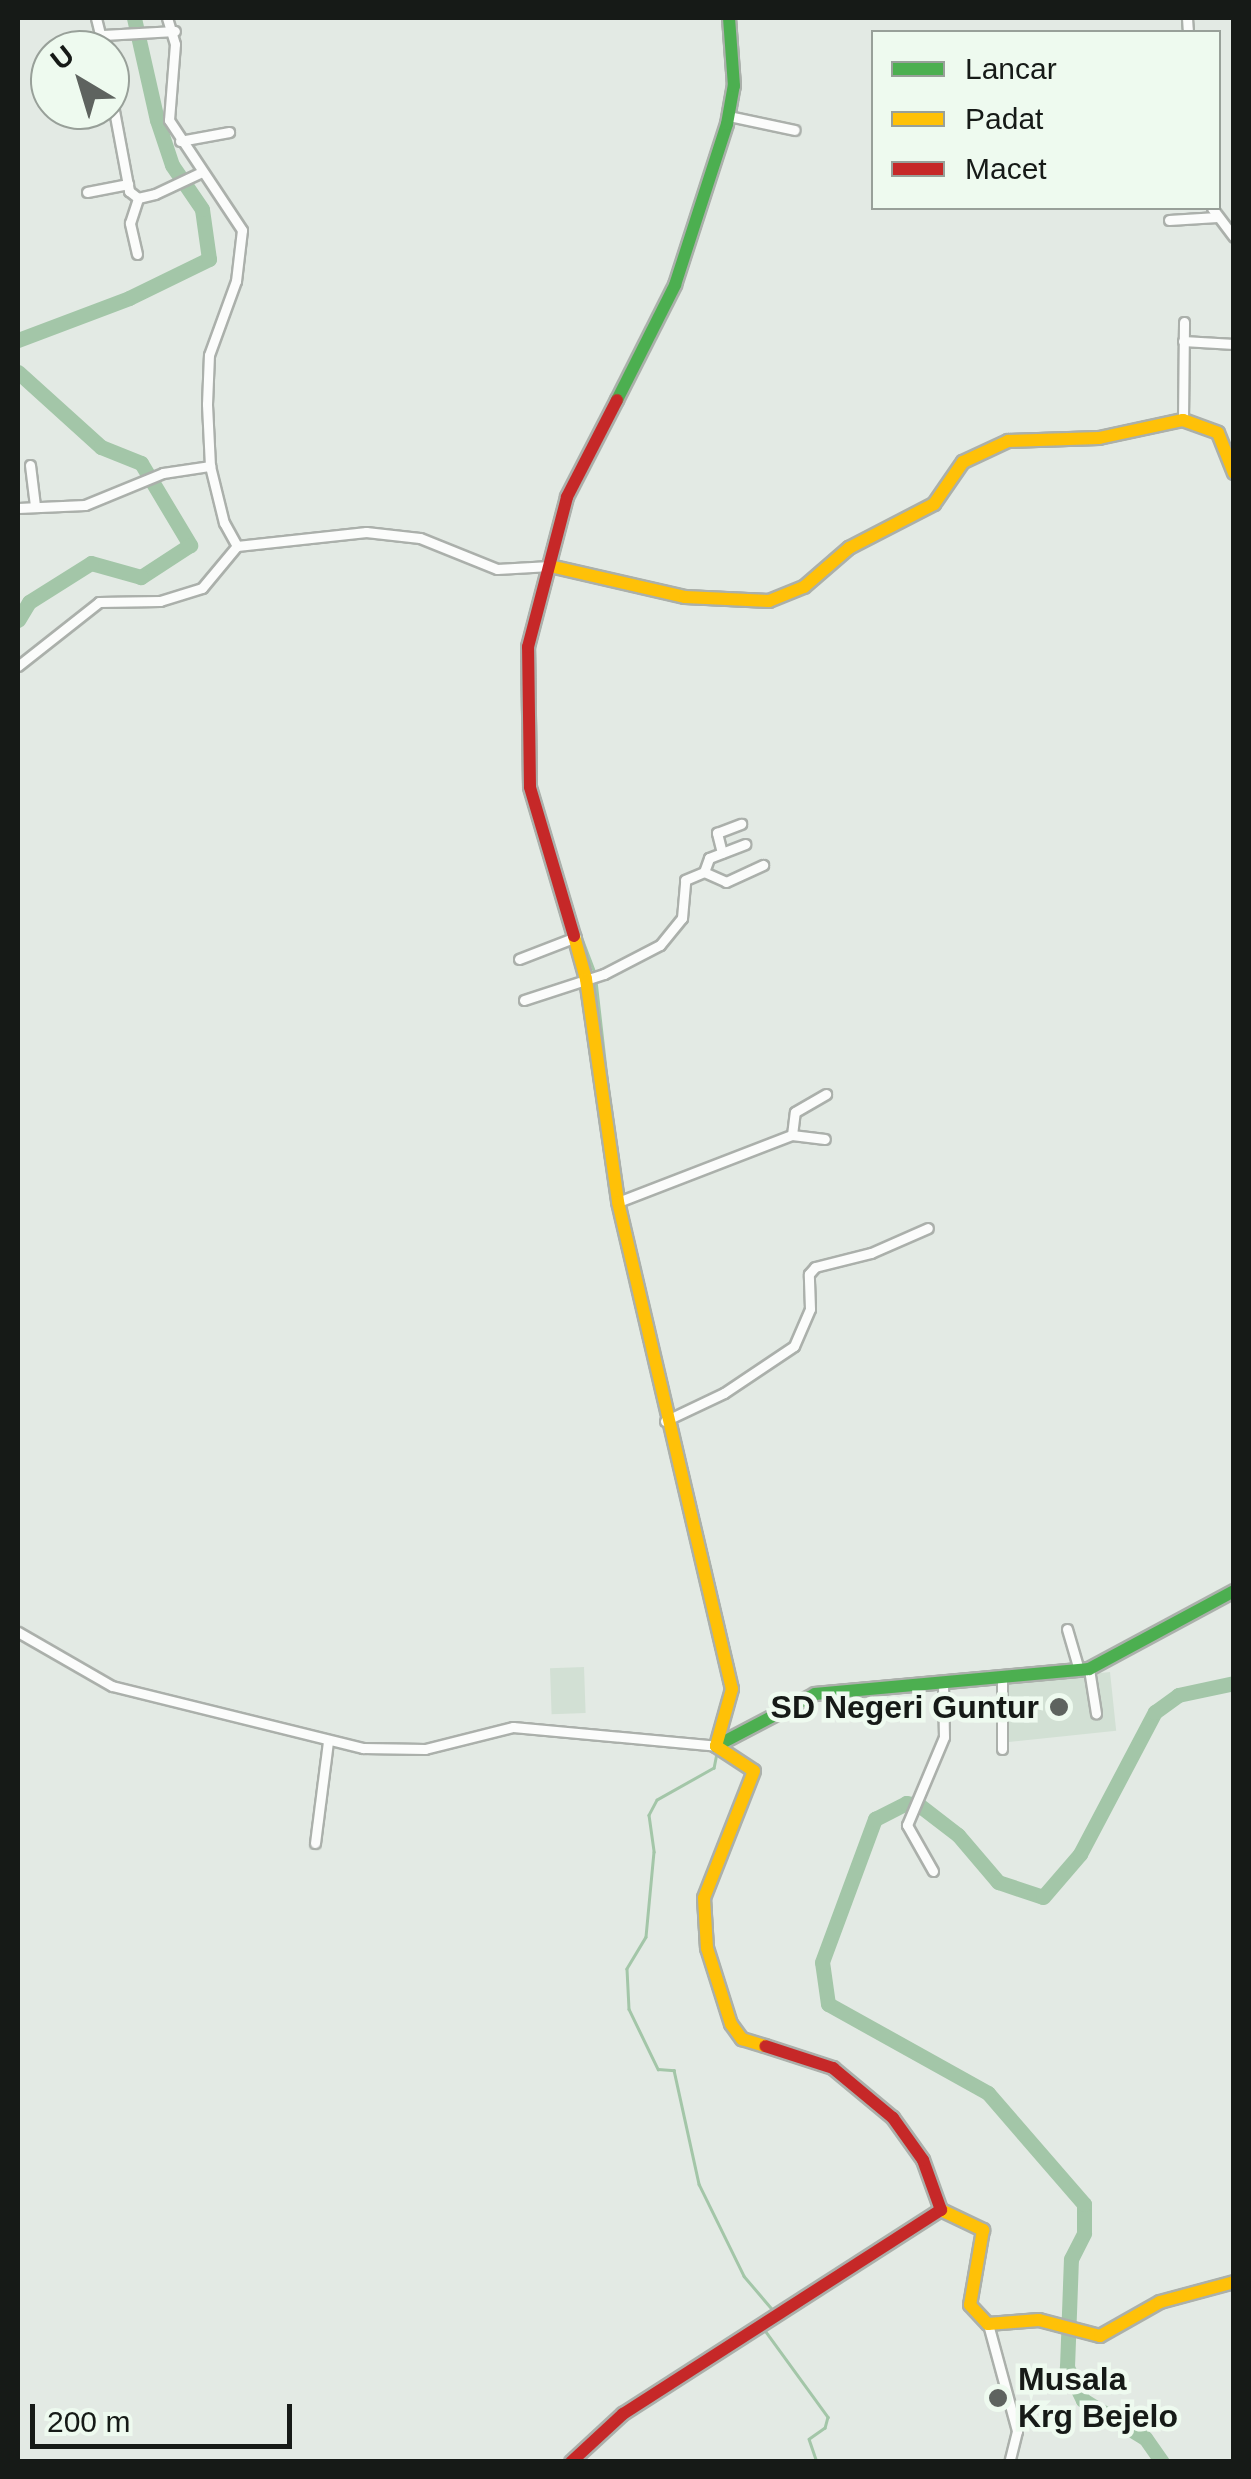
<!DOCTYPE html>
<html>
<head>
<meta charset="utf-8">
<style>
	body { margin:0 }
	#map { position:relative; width:1251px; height:2479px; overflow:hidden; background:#e3eae4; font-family:Helvetica,sans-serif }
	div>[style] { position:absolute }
	.built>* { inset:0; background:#d2e0d4; transform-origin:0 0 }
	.stream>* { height:2.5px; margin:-1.25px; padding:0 1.25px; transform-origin:1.25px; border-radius:1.25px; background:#a3c6a8 }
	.river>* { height:15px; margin:-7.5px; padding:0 7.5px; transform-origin:7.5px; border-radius:7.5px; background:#a3c6a8 }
	.roads { filter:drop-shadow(2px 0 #abb0ab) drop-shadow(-2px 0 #abb0ab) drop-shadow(0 2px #abb0ab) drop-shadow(0 -2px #abb0ab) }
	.street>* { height:9px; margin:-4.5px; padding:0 4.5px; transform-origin:4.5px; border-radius:4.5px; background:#fbfcfb }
	.fast>* { height:12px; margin:-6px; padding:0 6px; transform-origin:6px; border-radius:6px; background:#4caf50 }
	.slow>* { height:12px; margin:-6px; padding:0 6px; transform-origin:6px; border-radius:6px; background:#ffc107 }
	.jam>* { height:12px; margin:-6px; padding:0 6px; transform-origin:6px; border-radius:6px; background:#c62828 }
	.dots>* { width:28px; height:28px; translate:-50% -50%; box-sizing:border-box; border:5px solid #eefaef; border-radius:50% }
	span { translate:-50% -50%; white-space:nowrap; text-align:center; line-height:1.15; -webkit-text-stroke:9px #eefaef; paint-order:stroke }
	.poi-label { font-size:32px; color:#161a17; font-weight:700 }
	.right { translate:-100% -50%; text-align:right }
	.left { translate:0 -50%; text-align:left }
	.frame { position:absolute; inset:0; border:20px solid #161a17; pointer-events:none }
	.legend { position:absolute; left:871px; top:30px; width:350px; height:180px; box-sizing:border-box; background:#eefaef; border:2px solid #98a099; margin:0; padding:12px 18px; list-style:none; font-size:30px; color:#161a17 }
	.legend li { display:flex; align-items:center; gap:20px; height:50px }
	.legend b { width:50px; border:2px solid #98a099 }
	.north { position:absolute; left:30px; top:30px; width:100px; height:100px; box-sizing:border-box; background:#eefaef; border:2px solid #98a099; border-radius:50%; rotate:322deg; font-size:28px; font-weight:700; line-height:40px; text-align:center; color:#161a17 }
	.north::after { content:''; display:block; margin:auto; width:35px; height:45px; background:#5e635f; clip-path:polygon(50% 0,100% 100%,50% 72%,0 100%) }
	.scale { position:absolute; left:30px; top:2404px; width:262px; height:45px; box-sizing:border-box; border:5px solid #161a17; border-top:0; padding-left:12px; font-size:30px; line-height:35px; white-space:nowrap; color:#161a17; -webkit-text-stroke:8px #eefaef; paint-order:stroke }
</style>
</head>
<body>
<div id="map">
	<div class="built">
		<div style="left:584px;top:1667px;width:46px;height:34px;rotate:88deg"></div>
		<div style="left:1110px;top:1672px;width:59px;height:110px;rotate:84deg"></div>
	</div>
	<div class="stream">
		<div style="left:546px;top:550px;width:18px;rotate:-74deg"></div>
		<div style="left:575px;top:920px;width:57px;rotate:69.3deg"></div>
		<div style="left:596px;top:981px;width:132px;rotate:83.5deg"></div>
		<div style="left:666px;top:1379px;width:297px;rotate:76.8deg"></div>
		<div style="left:717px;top:1753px;width:15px;rotate:101deg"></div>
		<div style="left:714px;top:1768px;width:65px;rotate:150.7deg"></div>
		<div style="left:657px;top:1800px;width:17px;rotate:118deg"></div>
		<div style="left:649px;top:1815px;width:37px;rotate:82deg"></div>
		<div style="left:654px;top:1852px;width:85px;rotate:95.4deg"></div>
		<div style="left:646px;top:1937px;width:37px;rotate:121deg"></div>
		<div style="left:627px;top:1969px;width:40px;rotate:87.1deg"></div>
		<div style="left:629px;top:2009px;width:67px;rotate:64.2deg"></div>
		<div style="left:658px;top:2069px;width:16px;rotate:4deg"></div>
		<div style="left:674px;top:2070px;width:117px;rotate:77.6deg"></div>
		<div style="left:699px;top:2184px;width:102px;rotate:63.9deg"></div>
		<div style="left:744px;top:2276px;width:43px;rotate:49.7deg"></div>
		<div style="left:772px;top:2309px;width:8px;rotate:130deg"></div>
		<div style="left:764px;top:2329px;width:109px;rotate:54deg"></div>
		<div style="left:828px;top:2417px;width:11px;rotate:105deg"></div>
		<div style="left:825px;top:2428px;width:19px;rotate:145deg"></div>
		<div style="left:809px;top:2439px;width:24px;rotate:71deg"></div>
	</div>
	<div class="river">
		<div style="left:18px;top:340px;width:119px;rotate:-20.7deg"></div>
		<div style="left:129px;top:298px;width:89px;rotate:-26deg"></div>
		<div style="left:209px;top:259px;width:50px;rotate:-98deg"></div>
		<div style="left:202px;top:209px;width:53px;rotate:-124.3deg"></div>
		<div style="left:172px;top:165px;width:47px;rotate:-108.4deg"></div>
		<div style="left:157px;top:120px;width:105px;rotate:-102.7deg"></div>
		<div style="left:18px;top:372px;width:112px;rotate:42.1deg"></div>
		<div style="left:101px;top:447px;width:43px;rotate:21.8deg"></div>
		<div style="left:141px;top:463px;width:96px;rotate:59.1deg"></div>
		<div style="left:190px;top:545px;width:59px;rotate:146.9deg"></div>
		<div style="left:141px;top:577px;width:52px;rotate:-164.4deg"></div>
		<div style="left:91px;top:563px;width:73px;rotate:147.8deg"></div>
		<div style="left:29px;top:602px;width:21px;rotate:121deg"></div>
		<div style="left:1162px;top:2462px;width:29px;rotate:-125deg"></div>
		<div style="left:1145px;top:2438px;width:73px;rotate:-148.5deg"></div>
		<div style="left:1083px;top:2400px;width:37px;rotate:-116deg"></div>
		<div style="left:1067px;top:2367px;width:108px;rotate:-87.9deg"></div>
		<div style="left:1071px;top:2259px;width:29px;rotate:-63deg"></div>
		<div style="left:1084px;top:2233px;width:29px;rotate:-90deg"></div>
		<div style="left:1084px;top:2204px;width:147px;rotate:-130.9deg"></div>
		<div style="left:988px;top:2093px;width:183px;rotate:-150.9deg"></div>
		<div style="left:828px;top:2004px;width:42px;rotate:-98.1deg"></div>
		<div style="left:822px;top:1962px;width:153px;rotate:-69.7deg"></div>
		<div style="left:875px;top:1819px;width:35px;rotate:-27deg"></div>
		<div style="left:906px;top:1803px;width:13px;rotate:9deg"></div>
		<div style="left:919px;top:1805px;width:49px;rotate:37.6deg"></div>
		<div style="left:958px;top:1835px;width:62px;rotate:49.6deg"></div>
		<div style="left:998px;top:1882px;width:47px;rotate:18.4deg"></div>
		<div style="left:1043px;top:1897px;width:57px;rotate:-49.3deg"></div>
		<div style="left:1080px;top:1854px;width:161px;rotate:-62.2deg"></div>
		<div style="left:1155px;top:1712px;width:29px;rotate:-36deg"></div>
		<div style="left:1178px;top:1695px;width:57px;rotate:-12.1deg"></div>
	</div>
	<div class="roads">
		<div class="street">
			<div style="left:96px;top:18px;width:33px;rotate:76deg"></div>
			<div style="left:1187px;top:18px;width:14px;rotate:86deg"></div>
			<div style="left:103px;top:35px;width:72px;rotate:-3.2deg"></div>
			<div style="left:110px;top:89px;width:104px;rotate:79.4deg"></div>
			<div style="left:129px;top:191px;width:11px;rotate:38deg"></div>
			<div style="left:138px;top:198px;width:17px;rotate:-13deg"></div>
			<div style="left:155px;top:194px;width:52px;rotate:-25.1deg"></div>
			<div style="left:729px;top:116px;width:67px;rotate:12deg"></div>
			<div style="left:180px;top:141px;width:50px;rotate:-10.4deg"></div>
			<div style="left:87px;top:192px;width:42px;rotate:-11deg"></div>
			<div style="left:1212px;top:208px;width:36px;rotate:53deg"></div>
			<div style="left:1169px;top:220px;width:48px;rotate:-3.6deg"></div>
			<div style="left:137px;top:254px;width:32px;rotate:-103deg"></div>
			<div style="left:130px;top:223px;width:26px;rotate:-72deg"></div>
			<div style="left:1183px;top:341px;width:51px;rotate:3.4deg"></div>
			<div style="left:1183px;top:420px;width:98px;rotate:-89.4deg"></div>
			<div style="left:30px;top:465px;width:41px;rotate:83deg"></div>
			<div style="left:18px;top:508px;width:67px;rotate:-2.6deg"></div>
			<div style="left:85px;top:505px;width:84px;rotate:-22.3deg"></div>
			<div style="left:163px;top:473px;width:48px;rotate:-8.5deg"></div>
			<div style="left:237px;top:546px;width:130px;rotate:-6.2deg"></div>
			<div style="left:366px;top:532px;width:54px;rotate:6.3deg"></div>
			<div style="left:420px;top:538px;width:83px;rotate:21.9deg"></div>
			<div style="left:497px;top:569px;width:53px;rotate:-3.2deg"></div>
			<div style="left:18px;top:666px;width:103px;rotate:-38.3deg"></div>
			<div style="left:99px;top:602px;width:61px;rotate:-0.9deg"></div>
			<div style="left:160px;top:601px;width:44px;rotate:-17.2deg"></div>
			<div style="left:202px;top:588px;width:55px;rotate:-50.2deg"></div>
			<div style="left:237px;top:546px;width:26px;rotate:-119deg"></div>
			<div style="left:224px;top:523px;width:59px;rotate:-103.8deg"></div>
			<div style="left:210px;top:466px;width:62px;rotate:-92.8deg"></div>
			<div style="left:207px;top:404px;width:49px;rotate:-87.7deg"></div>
			<div style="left:209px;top:355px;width:79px;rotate:-70deg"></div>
			<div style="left:236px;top:281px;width:51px;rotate:-83.3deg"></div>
			<div style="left:242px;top:230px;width:132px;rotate:-123.6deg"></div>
			<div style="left:169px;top:120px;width:76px;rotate:-85.5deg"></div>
			<div style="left:175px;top:44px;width:27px;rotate:-107deg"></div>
			<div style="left:722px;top:853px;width:21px;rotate:-104deg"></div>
			<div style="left:717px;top:833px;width:26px;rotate:-21deg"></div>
			<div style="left:704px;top:872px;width:24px;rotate:24deg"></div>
			<div style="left:726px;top:882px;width:41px;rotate:-24.7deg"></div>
			<div style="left:519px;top:959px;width:61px;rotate:-21.1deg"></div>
			<div style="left:524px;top:1000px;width:84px;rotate:-18deg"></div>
			<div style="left:604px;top:974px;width:63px;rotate:-27.4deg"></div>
			<div style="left:660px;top:945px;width:35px;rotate:-51deg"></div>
			<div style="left:682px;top:918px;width:38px;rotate:-85deg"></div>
			<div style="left:685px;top:880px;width:21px;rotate:-23deg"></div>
			<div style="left:704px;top:872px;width:15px;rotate:-70deg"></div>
			<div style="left:709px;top:858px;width:39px;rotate:-21deg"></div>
			<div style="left:792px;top:1135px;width:23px;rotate:-83deg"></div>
			<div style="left:795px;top:1112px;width:36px;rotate:-30deg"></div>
			<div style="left:618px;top:1202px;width:186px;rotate:-21.1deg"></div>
			<div style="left:792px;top:1135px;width:33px;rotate:7deg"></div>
			<div style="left:665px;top:1421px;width:65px;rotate:-25.4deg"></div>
			<div style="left:724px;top:1393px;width:84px;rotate:-33.9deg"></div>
			<div style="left:794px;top:1346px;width:40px;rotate:-66.6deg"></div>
			<div style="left:810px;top:1309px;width:35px;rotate:-92deg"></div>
			<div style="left:809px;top:1274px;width:9px;rotate:-49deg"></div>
			<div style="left:815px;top:1267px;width:58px;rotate:-14deg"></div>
			<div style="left:871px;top:1253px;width:62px;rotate:-23.7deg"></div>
			<div style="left:1067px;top:1629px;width:43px;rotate:73.7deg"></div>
			<div style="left:18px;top:1632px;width:108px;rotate:29.9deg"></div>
			<div style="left:112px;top:1686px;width:259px;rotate:13.9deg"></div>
			<div style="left:363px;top:1748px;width:62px;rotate:0.9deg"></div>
			<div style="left:425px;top:1749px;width:91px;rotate:-14deg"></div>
			<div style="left:513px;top:1727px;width:204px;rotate:5.3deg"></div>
			<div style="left:1089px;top:1669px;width:45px;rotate:81deg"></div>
			<div style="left:1002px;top:1681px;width:68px;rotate:90deg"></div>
			<div style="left:315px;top:1843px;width:103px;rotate:-82.7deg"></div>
			<div style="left:933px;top:1871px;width:53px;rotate:-119.5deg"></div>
			<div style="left:907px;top:1825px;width:95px;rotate:-67.2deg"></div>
			<div style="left:944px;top:1737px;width:50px;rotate:-91.1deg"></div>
			<div style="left:988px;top:2324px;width:111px;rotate:74.8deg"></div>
			<div style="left:1017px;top:2431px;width:32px;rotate:104deg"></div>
		</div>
		<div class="fast">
			<div style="left:617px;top:400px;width:129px;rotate:-63.2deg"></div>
			<div style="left:675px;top:285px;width:169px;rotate:-72.1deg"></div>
			<div style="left:727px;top:124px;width:39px;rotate:-80deg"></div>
			<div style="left:734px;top:86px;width:68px;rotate:-94.2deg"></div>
			<div style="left:716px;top:1746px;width:112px;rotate:-27.7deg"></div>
			<div style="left:815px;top:1694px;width:275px;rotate:-5.2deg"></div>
			<div style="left:1089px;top:1669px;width:165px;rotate:-28.3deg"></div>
		</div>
		<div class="slow">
			<div style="left:550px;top:566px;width:139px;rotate:12.9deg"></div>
			<div style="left:685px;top:597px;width:84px;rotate:2.7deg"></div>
			<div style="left:769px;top:601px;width:38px;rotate:-22deg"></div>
			<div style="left:804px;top:587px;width:60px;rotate:-40.9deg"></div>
			<div style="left:849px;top:548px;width:96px;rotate:-27.4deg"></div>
			<div style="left:934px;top:504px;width:51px;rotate:-55.4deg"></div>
			<div style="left:963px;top:462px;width:50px;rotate:-25deg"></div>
			<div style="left:1008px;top:441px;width:91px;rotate:-1.9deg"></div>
			<div style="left:1099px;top:438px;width:86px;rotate:-12.1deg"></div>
			<div style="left:1183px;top:420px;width:37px;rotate:20deg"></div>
			<div style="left:1218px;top:433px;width:43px;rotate:68.2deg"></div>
			<div style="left:574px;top:936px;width:45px;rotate:74.4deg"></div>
			<div style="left:586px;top:979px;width:225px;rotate:81.8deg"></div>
			<div style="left:618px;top:1202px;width:500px;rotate:76.83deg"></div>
			<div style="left:732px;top:1689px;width:59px;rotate:105.7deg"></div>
			<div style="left:716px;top:1746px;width:45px;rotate:33.3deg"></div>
			<div style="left:754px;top:1771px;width:136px;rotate:111.5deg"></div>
			<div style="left:704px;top:1898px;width:50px;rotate:86.6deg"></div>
			<div style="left:707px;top:1948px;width:80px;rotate:72.5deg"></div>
			<div style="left:731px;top:2024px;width:19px;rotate:54deg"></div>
			<div style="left:742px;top:2039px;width:24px;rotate:17deg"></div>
			<div style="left:941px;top:2210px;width:47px;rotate:25.5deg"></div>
			<div style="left:983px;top:2230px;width:76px;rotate:99.8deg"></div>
			<div style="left:970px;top:2305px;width:26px;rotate:47deg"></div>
			<div style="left:988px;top:2324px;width:51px;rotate:-4.5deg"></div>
			<div style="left:1039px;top:2320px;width:63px;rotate:14.7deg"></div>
			<div style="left:1100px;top:2336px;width:69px;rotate:-29.5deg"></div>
			<div style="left:1160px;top:2302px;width:77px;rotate:-15.1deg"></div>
		</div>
		<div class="jam">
			<div style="left:574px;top:936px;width:155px;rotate:-106.5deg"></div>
			<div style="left:530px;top:787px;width:140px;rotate:-90.8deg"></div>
			<div style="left:528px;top:647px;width:155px;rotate:-75.4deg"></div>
			<div style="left:567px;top:497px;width:109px;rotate:-62.7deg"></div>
			<div style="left:571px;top:2462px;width:71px;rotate:-42.7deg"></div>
			<div style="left:623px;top:2414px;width:378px;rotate:-32.7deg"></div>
			<div style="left:941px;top:2210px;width:53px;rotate:-109.8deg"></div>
			<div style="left:923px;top:2160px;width:52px;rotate:-125.5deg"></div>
			<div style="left:893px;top:2118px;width:78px;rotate:-140.2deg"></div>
			<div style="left:833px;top:2068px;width:71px;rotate:-162.1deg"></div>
		</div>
	</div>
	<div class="dots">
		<div style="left:1059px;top:1707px;background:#5e635f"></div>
		<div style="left:998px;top:2398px;background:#5e635f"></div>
	</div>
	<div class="poi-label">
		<span class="right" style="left:1039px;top:1707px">SD Negeri Guntur</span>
		<span class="left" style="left:1018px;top:2398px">Musala<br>Krg Bejelo</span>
	</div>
	<div class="frame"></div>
	<ul class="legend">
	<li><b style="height:12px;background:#4caf50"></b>Lancar</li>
	<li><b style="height:12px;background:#ffc107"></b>Padat</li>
	<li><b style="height:12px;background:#c62828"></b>Macet</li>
	</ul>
	<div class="north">U</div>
	<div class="scale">200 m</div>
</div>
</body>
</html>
